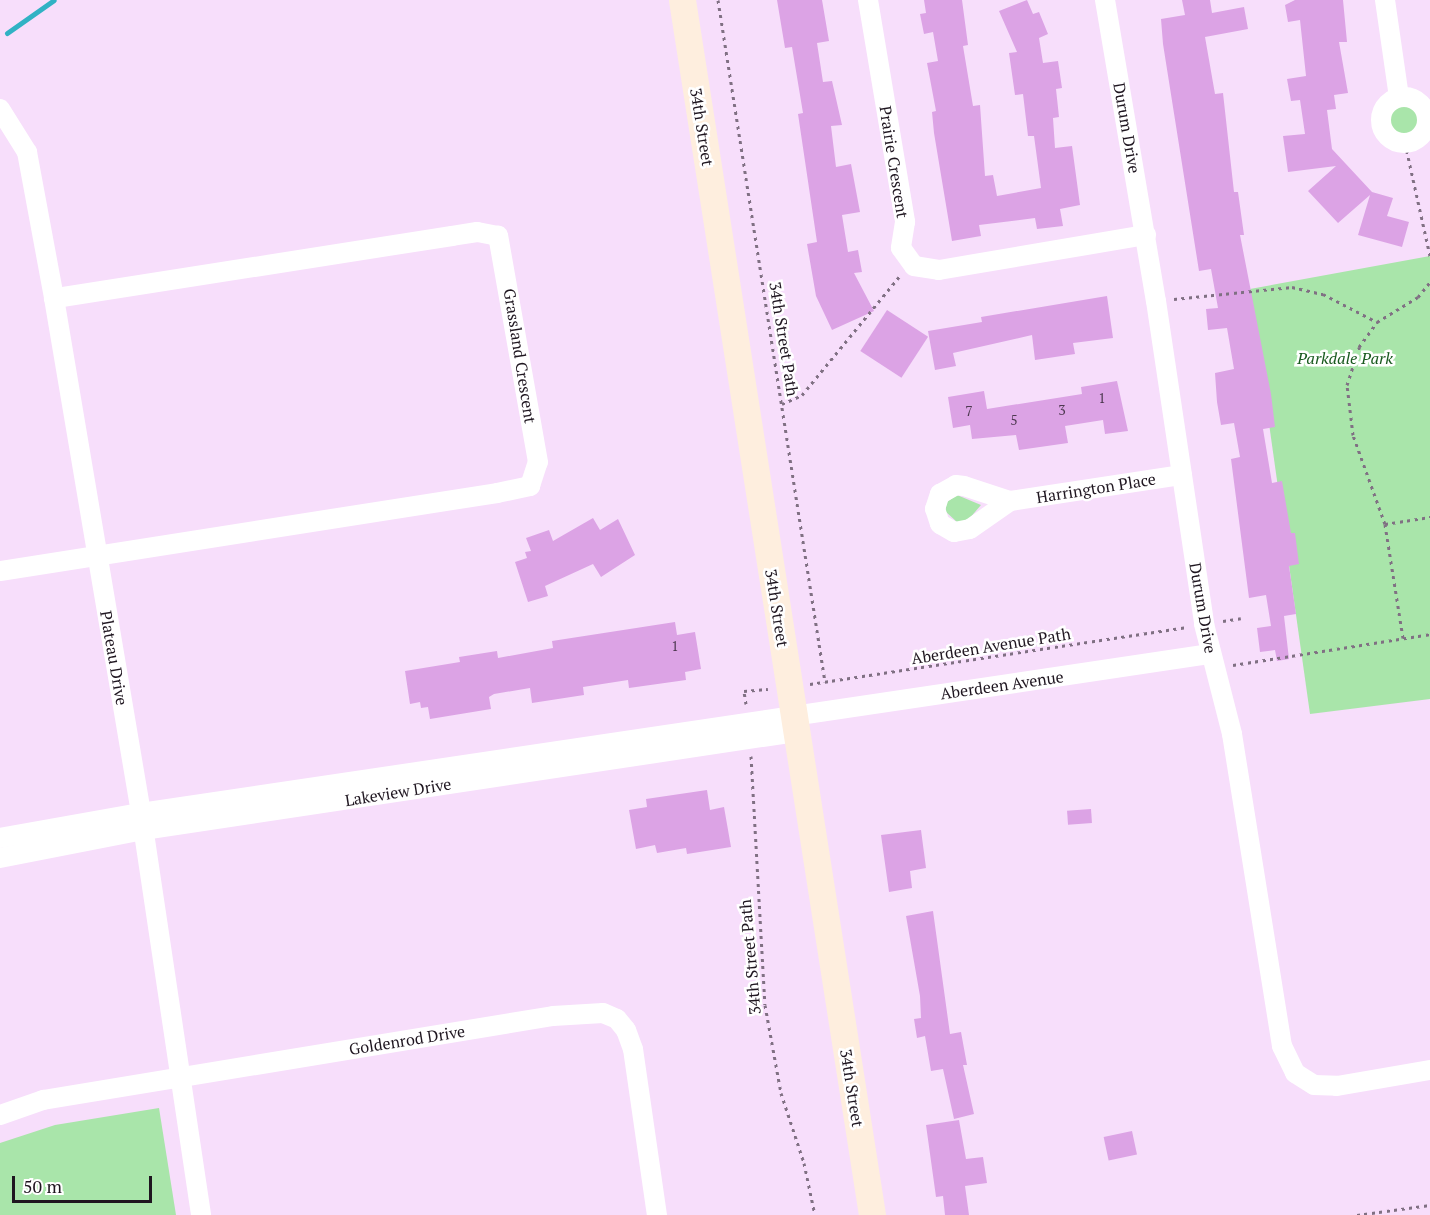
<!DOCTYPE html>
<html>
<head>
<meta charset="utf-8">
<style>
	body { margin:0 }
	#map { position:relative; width:1430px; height:1215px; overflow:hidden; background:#f7defb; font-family:"PT Serif",serif }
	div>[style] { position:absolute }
	.green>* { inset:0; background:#a9e5aa }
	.round { border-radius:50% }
	.stream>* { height:5px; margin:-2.5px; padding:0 2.5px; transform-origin:2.5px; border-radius:2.5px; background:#30b2c4 }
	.building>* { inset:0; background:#dca3e5; transform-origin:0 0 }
	.path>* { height:3px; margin-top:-1.5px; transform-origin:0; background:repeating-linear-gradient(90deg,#807083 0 3px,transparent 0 7.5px) }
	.street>* { height:20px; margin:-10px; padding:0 10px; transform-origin:10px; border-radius:10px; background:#fff }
	.street>.ring { margin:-10px; padding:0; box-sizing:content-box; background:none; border:20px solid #fff; border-radius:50% }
	.secondary>* { height:27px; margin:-13.5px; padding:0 13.5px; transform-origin:13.5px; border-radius:13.5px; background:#feeede }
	span { translate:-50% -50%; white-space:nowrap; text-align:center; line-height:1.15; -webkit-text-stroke:5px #fff; paint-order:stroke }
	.number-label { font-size:14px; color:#4e3951 }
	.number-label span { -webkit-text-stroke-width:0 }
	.street-label { font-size:16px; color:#1f1620 }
	.park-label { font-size:16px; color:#195a1f; font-style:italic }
	.scale { position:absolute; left:12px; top:1176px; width:140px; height:27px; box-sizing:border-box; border:3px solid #1f1620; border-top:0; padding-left:8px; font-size:18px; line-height:21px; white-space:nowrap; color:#1f1620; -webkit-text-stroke:4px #fff; paint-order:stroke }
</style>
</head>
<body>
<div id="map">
	<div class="green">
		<div class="round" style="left:1387px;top:104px;width:32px;height:32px"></div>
		<div style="clip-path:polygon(1430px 256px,1430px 699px,1310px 714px,1250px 289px)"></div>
		<div style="clip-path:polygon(957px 495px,981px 505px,969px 519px,958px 523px,945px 511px,947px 502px)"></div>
		<div style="clip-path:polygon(159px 1108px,176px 1215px,0 1215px,0 1143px,55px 1125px)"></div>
	</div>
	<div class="stream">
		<div style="left:7px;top:33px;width:57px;rotate:-35.1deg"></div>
	</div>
	<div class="building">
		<div style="clip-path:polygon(777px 0,822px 0,829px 41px,817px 43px,823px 82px,832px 81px,842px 125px,831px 126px,836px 167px,851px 164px,860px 212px,842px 215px,848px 252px,858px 250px,862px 272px,854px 273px,874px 311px,832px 330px,816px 296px,807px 244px,817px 242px,798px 114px,803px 113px,792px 47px,785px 48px)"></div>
		<div style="clip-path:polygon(924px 0,962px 0,968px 45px,963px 46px,973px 106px,980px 105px,985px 176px,993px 175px,997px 196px,1041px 188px,1034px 136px,1028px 136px,1023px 94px,1015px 95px,1009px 53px,1017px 52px,999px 11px,1027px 0,1033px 14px,1039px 12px,1048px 34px,1039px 38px,1043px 63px,1058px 61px,1062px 88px,1056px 89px,1059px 117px,1053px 118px,1055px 148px,1072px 146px,1080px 205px,1060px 209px,1063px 226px,1037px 229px,1035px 218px,979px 225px,981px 236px,952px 241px,934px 133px,932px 112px,936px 111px,927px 63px,938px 61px,933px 32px,924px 34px,920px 14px,926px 13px)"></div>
		<div style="clip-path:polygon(1182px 0,1210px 0,1212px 13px,1244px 7px,1248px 29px,1205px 37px,1215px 94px,1223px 93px,1234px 192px,1238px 192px,1244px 235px,1240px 235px,1271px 394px,1275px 427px,1263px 429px,1272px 483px,1282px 481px,1291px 533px,1295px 533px,1299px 564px,1289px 566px,1296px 614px,1284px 616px,1289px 659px,1277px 661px,1275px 650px,1260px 652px,1257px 628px,1271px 626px,1266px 595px,1249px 598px,1231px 459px,1240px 457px,1234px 423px,1221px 425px,1217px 402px,1215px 373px,1234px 369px,1227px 328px,1208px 330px,1206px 309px,1218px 308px,1211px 269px,1199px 271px,1163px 44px,1161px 19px,1185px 15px)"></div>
		<div style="clip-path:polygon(1295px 0,1343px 0,1347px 42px,1339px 42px,1348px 93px,1334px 95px,1336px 109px,1327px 110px,1332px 149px,1372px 192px,1393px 198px,1387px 216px,1409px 222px,1402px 247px,1358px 235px,1370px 195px,1338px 223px,1308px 191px,1336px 166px,1288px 172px,1283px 136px,1305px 134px,1300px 100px,1291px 101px,1287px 79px,1306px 76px,1300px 20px,1288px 22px,1285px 5px)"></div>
		<div style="clip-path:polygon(1107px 296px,1113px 338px,1073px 343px,1075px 354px,1035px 360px,1032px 335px,953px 353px,956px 366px,935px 370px,928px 331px,982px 322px,981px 317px)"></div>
		<div style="left:887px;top:310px;width:49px;height:49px;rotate:33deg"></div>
		<div style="clip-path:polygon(1117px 381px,1128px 431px,1105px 434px,1103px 420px,1065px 426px,1068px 443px,1019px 450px,1016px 435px,972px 439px,970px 425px,953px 428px,948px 397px,984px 391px,987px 409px,1082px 394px,1081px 387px)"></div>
		<div style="clip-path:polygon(593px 518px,600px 530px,618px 519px,635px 555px,601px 577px,593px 564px,545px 586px,548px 596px,528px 602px,515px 562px,527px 558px,525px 552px,531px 551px,526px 538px,549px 530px,553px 541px)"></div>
		<div style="clip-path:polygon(675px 622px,677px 635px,695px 632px,701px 669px,685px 672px,686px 680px,629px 688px,628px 680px,583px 687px,584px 695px,532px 703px,530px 688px,494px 694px,489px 697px,491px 709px,430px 719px,428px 707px,421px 708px,420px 702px,410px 704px,405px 671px,460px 662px,459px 657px,497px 651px,498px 658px,553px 648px,552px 641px)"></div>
		<div style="clip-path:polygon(707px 790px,710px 810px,724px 807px,731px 847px,687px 854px,686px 848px,657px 853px,655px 845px,636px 849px,629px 810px,647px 807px,646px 799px)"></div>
		<div style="left:1091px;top:809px;width:14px;height:24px;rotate:86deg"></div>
		<div style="clip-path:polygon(921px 830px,926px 868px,910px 871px,912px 888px,889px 892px,881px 835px)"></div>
		<div style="clip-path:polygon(933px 911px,950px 1034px,961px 1032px,967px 1065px,963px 1065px,974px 1114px,954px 1119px,943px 1069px,931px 1071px,925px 1036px,917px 1038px,914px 1019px,921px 1018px,920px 996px,906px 916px)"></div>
		<div style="clip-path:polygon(959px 1120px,966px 1159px,983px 1157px,987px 1183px,965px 1186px,969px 1215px,945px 1215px,943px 1196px,936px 1197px,926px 1125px)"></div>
		<div style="left:1132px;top:1131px;width:24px;height:29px;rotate:78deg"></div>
	</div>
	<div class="path">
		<div style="left:718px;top:0;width:690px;rotate:81.08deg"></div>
		<div style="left:1405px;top:143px;width:116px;rotate:77.5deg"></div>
		<div style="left:1174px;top:299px;width:119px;rotate:-5.8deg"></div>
		<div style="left:1292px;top:287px;width:32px;rotate:13deg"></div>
		<div style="left:1323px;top:294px;width:61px;rotate:27.4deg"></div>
		<div style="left:782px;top:404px;width:22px;rotate:-24deg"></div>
		<div style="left:802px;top:395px;width:153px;rotate:-50.6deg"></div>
		<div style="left:1385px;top:524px;width:46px;rotate:-8.8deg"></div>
		<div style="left:1223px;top:621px;width:18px;rotate:-9deg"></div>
		<div style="left:1403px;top:638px;width:115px;rotate:-99deg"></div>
		<div style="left:1385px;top:524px;width:95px;rotate:-109.8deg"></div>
		<div style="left:1353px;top:435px;width:50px;rotate:-96.8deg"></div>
		<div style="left:1347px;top:385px;width:40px;rotate:-72deg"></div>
		<div style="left:1359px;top:347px;width:31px;rotate:-54deg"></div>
		<div style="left:1377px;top:322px;width:48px;rotate:-31.4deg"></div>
		<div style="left:1418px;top:297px;width:19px;rotate:-51deg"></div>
		<div style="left:1233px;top:665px;width:199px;rotate:-8.9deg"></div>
		<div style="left:810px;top:684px;width:380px;rotate:-8.6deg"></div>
		<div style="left:746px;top:704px;width:13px;rotate:-99deg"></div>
		<div style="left:744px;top:691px;width:24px;rotate:-5deg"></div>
		<div style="left:751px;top:756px;width:249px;rotate:86.8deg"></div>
		<div style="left:765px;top:1005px;width:89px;rotate:79.7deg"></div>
		<div style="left:781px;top:1093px;width:74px;rotate:71.8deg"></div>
		<div style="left:804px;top:1163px;width:53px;rotate:78.1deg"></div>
		<div style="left:1357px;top:1215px;width:74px;rotate:-7.8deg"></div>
	</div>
	<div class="street">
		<div style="left:868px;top:0;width:225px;rotate:80.5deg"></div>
		<div style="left:905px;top:222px;width:26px;rotate:99deg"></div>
		<div style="left:901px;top:248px;width:22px;rotate:54deg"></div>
		<div style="left:914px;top:266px;width:25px;rotate:9deg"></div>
		<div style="left:939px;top:270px;width:210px;rotate:-9.6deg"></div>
		<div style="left:1105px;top:0;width:305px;rotate:80.4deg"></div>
		<div style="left:1156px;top:301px;width:327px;rotate:81.5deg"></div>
		<div style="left:1204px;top:624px;width:114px;rotate:75.7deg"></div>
		<div style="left:1232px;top:734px;width:316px;rotate:80.9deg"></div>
		<div style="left:1282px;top:1046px;width:30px;rotate:64deg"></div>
		<div style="left:1295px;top:1073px;width:22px;rotate:32deg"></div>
		<div style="left:1314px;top:1085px;width:23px;rotate:2deg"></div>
		<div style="left:1337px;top:1086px;width:94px;rotate:-9.8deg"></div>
		<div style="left:1385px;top:0;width:98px;rotate:81.8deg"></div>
		<div class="ring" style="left:1381px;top:97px;width:26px;height:26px"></div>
		<div style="left:0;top:109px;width:51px;rotate:57.9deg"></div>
		<div style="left:27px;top:152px;width:148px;rotate:79.5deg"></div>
		<div style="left:54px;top:298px;width:522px;rotate:80.41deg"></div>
		<div style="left:141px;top:813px;width:406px;rotate:81.5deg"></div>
		<div style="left:956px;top:485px;width:8px;rotate:7deg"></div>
		<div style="left:964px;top:486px;width:48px;rotate:18.1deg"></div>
		<div style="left:1010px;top:501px;width:49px;rotate:145deg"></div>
		<div style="left:970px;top:529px;width:16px;rotate:169deg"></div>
		<div style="left:954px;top:532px;width:16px;rotate:-150deg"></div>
		<div style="left:940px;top:524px;width:16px;rotate:-108deg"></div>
		<div style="left:935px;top:509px;width:16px;rotate:-72deg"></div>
		<div style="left:940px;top:494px;width:18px;rotate:-29deg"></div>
		<div style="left:1010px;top:501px;width:174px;rotate:-8.6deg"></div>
		<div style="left:0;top:571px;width:503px;rotate:-8.92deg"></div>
		<div style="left:497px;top:493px;width:34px;rotate:-12deg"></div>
		<div style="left:530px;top:486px;width:25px;rotate:-72deg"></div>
		<div style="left:538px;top:462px;width:230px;rotate:-100deg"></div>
		<div style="left:498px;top:236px;width:21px;rotate:-169deg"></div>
		<div style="left:477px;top:232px;width:25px;rotate:171deg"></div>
		<div style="left:452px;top:236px;width:403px;rotate:171.1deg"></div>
		<div style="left:0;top:838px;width:143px;rotate:-10.1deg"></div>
		<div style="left:141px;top:813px;width:1081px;rotate:-8.46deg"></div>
		<div style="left:0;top:858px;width:146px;rotate:-11.1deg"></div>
		<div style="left:143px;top:830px;width:660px;rotate:-8.54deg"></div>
		<div style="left:0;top:1115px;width:46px;rotate:-19.2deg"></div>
		<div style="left:43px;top:1100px;width:517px;rotate:-9.35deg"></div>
		<div style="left:553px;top:1016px;width:50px;rotate:-3.4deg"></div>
		<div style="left:603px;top:1013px;width:15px;rotate:23deg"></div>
		<div style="left:617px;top:1019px;width:14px;rotate:51deg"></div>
		<div style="left:626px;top:1030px;width:20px;rotate:70deg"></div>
		<div style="left:633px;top:1049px;width:168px;rotate:81.8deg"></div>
	</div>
	<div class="secondary">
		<div style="left:682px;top:0;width:1230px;rotate:81.11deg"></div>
	</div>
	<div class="number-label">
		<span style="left:1102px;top:398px">1</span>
		<span style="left:1062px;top:410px">3</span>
		<span style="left:969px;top:411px">7</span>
		<span style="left:1014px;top:420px">5</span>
		<span style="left:675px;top:646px">1</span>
	</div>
	<div class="street-label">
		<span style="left:702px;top:127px;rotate:81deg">34th Street</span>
		<span style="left:1127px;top:128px;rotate:80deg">Durum Drive</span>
		<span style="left:894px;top:162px;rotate:81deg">Prairie Crescent</span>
		<span style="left:784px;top:339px;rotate:81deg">34th Street Path</span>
		<span style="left:520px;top:356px;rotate:81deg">Grassland Crescent</span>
		<span style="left:1096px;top:488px;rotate:-9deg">Harrington Place</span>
		<span style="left:777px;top:608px;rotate:81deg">34th Street</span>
		<span style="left:1203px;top:608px;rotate:80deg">Durum Drive</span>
		<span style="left:991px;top:646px;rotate:-9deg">Aberdeen Avenue Path</span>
		<span style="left:114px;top:658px;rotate:80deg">Plateau Drive</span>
		<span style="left:1002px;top:685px;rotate:-8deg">Aberdeen Avenue</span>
		<span style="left:398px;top:792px;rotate:-9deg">Lakeview Drive</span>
		<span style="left:750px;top:957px;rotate:-95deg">34th Street Path</span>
		<span style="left:407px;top:1040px;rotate:-9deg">Goldenrod Drive</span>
		<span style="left:852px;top:1088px;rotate:81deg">34th Street</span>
	</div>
	<div class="park-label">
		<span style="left:1345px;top:358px">Parkdale Park</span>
	</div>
	<div class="scale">50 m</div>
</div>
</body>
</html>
